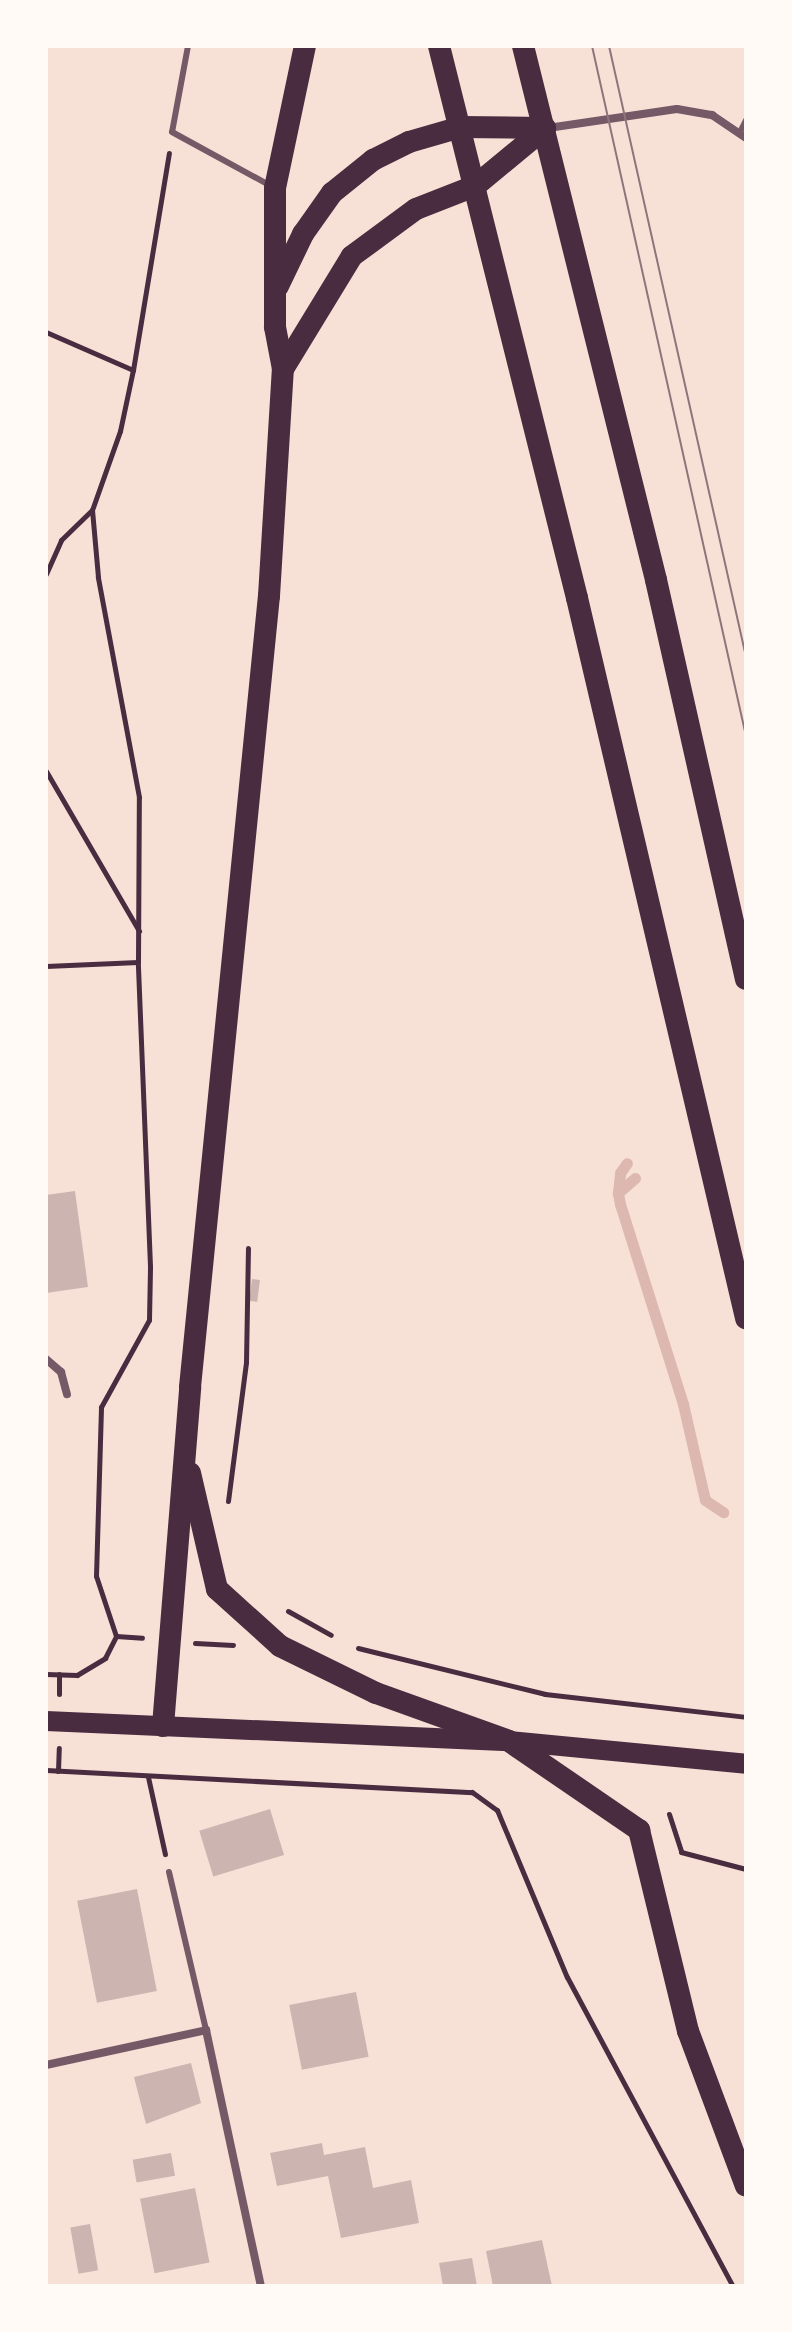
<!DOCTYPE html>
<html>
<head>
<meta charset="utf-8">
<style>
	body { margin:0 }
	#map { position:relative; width:792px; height:2332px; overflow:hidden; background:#f7e1d7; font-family:"Fira Sans Condensed",sans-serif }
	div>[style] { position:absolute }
	.stream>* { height:11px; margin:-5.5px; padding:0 5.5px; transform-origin:5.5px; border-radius:5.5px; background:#dcb8b0 }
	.building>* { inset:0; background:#ccb4b1; transform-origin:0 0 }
	.path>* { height:5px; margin:-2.5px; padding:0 2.5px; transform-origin:2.5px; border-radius:2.5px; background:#4a2c40 }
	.service>* { height:6px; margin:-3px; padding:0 3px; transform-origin:3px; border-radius:3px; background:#755966 }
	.minor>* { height:8px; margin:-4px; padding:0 4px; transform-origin:4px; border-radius:4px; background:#755966 }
	.primary>* { height:20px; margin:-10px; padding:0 10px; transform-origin:10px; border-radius:10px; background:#4a2c40 }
	.trunk>* { height:22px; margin:-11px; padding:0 11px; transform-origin:11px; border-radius:11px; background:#4a2c40 }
	.tram>* { height:2px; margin:-1px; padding:0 1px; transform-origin:1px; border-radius:1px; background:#8f747c }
	span { translate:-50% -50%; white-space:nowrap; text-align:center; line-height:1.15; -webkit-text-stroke:7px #fffaf5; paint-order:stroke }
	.frame { position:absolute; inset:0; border:48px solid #fffaf5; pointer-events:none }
</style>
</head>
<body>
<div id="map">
	<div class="stream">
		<div style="left:635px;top:1178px;width:23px;rotate:139deg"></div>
		<div style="left:618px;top:1193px;width:11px;rotate:80deg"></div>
		<div style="left:620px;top:1204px;width:210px;rotate:72.5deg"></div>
		<div style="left:683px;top:1404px;width:98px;rotate:77.1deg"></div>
		<div style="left:705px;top:1500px;width:22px;rotate:34deg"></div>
		<div style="left:618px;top:1193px;width:20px;rotate:-84deg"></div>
		<div style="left:620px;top:1173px;width:12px;rotate:-55deg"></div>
	</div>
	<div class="building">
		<div style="clip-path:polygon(75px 1191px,88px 1287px,46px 1293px,46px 1195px)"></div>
		<div style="left:252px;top:1279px;width:8px;height:22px;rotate:7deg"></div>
		<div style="left:270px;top:1809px;width:48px;height:74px;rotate:73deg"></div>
		<div style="left:137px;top:1889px;width:104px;height:61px;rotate:79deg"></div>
		<div style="left:356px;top:1992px;width:66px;height:68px;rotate:79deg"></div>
		<div style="clip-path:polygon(191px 2063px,201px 2103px,146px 2124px,134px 2077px)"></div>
		<div style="clip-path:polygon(322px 2143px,324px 2155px,365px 2147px,373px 2188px,411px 2180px,419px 2223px,341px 2238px,328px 2176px,277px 2186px,270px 2153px)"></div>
		<div style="left:171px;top:2153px;width:23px;height:39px;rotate:80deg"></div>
		<div style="left:195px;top:2188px;width:76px;height:56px;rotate:79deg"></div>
		<div style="left:90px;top:2224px;width:47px;height:20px;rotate:80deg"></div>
		<div style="clip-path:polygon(542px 2240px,552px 2286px,493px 2286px,486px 2251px)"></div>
		<div style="clip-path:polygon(472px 2258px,477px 2286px,443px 2286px,439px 2263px)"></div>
	</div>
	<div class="path">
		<div style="left:46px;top:332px;width:95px;rotate:23.6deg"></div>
		<div style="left:46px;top:574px;width:37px;rotate:-66deg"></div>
		<div style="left:61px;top:540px;width:43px;rotate:-44.1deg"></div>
		<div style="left:46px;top:771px;width:185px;rotate:59.8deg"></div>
		<div style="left:46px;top:966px;width:92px;rotate:-2.5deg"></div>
		<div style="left:228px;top:1501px;width:140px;rotate:-82.6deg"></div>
		<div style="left:246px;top:1362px;width:114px;rotate:-89deg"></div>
		<div style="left:288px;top:1611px;width:49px;rotate:29.2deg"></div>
		<div style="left:116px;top:1636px;width:63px;rotate:-108.4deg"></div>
		<div style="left:96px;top:1576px;width:169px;rotate:-88.3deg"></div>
		<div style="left:101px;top:1407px;width:99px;rotate:-61.1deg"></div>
		<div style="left:149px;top:1320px;width:54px;rotate:-88.9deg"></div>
		<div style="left:150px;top:1266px;width:304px;rotate:-92.3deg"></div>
		<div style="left:138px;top:962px;width:165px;rotate:-89.7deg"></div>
		<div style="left:139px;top:797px;width:224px;rotate:-100.6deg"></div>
		<div style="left:98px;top:577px;width:67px;rotate:-95.1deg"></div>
		<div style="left:92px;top:510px;width:84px;rotate:-70.5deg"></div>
		<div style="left:120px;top:431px;width:62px;rotate:-78deg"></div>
		<div style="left:133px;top:370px;width:220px;rotate:-80.6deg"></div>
		<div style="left:195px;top:1643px;width:38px;rotate:3deg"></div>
		<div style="left:358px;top:1648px;width:193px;rotate:13.8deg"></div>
		<div style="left:545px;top:1694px;width:202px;rotate:6.5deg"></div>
		<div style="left:46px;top:1674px;width:31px;rotate:2deg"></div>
		<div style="left:77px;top:1675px;width:33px;rotate:-31deg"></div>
		<div style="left:105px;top:1658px;width:25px;rotate:-63deg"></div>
		<div style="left:116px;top:1636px;width:26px;rotate:4deg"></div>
		<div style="left:59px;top:1694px;width:20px;rotate:-90deg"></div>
		<div style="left:46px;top:1770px;width:427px;rotate:3deg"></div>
		<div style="left:472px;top:1792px;width:31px;rotate:36deg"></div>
		<div style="left:497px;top:1810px;width:181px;rotate:67.3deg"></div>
		<div style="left:567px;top:1977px;width:351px;rotate:61.8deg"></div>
		<div style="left:58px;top:1771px;width:23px;rotate:-88deg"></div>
		<div style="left:148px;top:1777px;width:79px;rotate:77.6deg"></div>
		<div style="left:669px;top:1814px;width:40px;rotate:72deg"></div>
		<div style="left:681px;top:1852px;width:67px;rotate:14.7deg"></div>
	</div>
	<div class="service">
		<div style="left:188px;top:46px;width:87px;rotate:100.5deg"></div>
		<div style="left:172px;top:132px;width:113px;rotate:28.6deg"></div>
		<div style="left:739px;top:134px;width:16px;rotate:-63deg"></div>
		<div style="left:169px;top:1872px;width:162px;rotate:76.8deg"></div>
	</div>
	<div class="minor">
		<div style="left:548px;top:128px;width:130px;rotate:-8.4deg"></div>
		<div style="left:677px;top:109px;width:36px;rotate:10deg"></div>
		<div style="left:712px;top:115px;width:41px;rotate:34.1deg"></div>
		<div style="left:46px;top:1359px;width:20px;rotate:41deg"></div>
		<div style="left:61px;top:1372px;width:23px;rotate:75deg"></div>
		<div style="left:46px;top:2065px;width:164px;rotate:-12.3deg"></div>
		<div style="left:206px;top:2030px;width:262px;rotate:77.9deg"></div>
	</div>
	<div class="primary">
		<div style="left:46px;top:1721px;width:463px;rotate:2.5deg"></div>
		<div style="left:509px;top:1741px;width:238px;rotate:5.5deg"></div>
	</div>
	<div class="trunk">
		<div style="left:439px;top:46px;width:569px;rotate:75.96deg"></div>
		<div style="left:577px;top:598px;width:740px;rotate:76.79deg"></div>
		<div style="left:523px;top:46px;width:550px;rotate:76.01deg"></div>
		<div style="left:656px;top:580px;width:409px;rotate:77.3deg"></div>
		<div style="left:278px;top:286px;width:58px;rotate:-64.3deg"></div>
		<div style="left:303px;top:234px;width:50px;rotate:-54.7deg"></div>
		<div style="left:332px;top:193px;width:53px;rotate:-38.8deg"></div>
		<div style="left:373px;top:160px;width:40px;rotate:-26.6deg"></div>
		<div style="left:409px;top:142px;width:54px;rotate:-16.1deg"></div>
		<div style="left:461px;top:127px;width:84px;rotate:0.7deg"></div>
		<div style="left:283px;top:369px;width:132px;rotate:-58.6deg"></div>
		<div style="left:352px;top:256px;width:79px;rotate:-36.3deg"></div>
		<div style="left:416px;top:209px;width:63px;rotate:-21.3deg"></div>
		<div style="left:475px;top:186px;width:91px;rotate:-39.6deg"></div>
		<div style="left:190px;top:1473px;width:119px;rotate:76.9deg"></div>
		<div style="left:217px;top:1589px;width:85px;rotate:42.1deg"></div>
		<div style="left:280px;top:1646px;width:107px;rotate:26.1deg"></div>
		<div style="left:376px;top:1693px;width:141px;rotate:19.8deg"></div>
		<div style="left:509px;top:1741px;width:158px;rotate:34.4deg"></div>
		<div style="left:639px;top:1830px;width:207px;rotate:76.3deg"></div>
		<div style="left:688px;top:2031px;width:165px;rotate:69.5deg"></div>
		<div style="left:163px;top:1726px;width:340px;rotate:-85.4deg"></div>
		<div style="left:190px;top:1387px;width:795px;rotate:-84.3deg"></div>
		<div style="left:269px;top:596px;width:227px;rotate:-86.5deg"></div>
		<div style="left:283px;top:369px;width:43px;rotate:-100.8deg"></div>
		<div style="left:275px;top:327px;width:139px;rotate:-90deg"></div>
		<div style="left:275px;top:188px;width:145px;rotate:-78.1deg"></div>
	</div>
	<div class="tram">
		<div style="left:592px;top:46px;width:707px;rotate:77.42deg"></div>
		<div style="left:609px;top:46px;width:626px;rotate:77.36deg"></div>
	</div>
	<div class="frame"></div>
</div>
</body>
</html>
